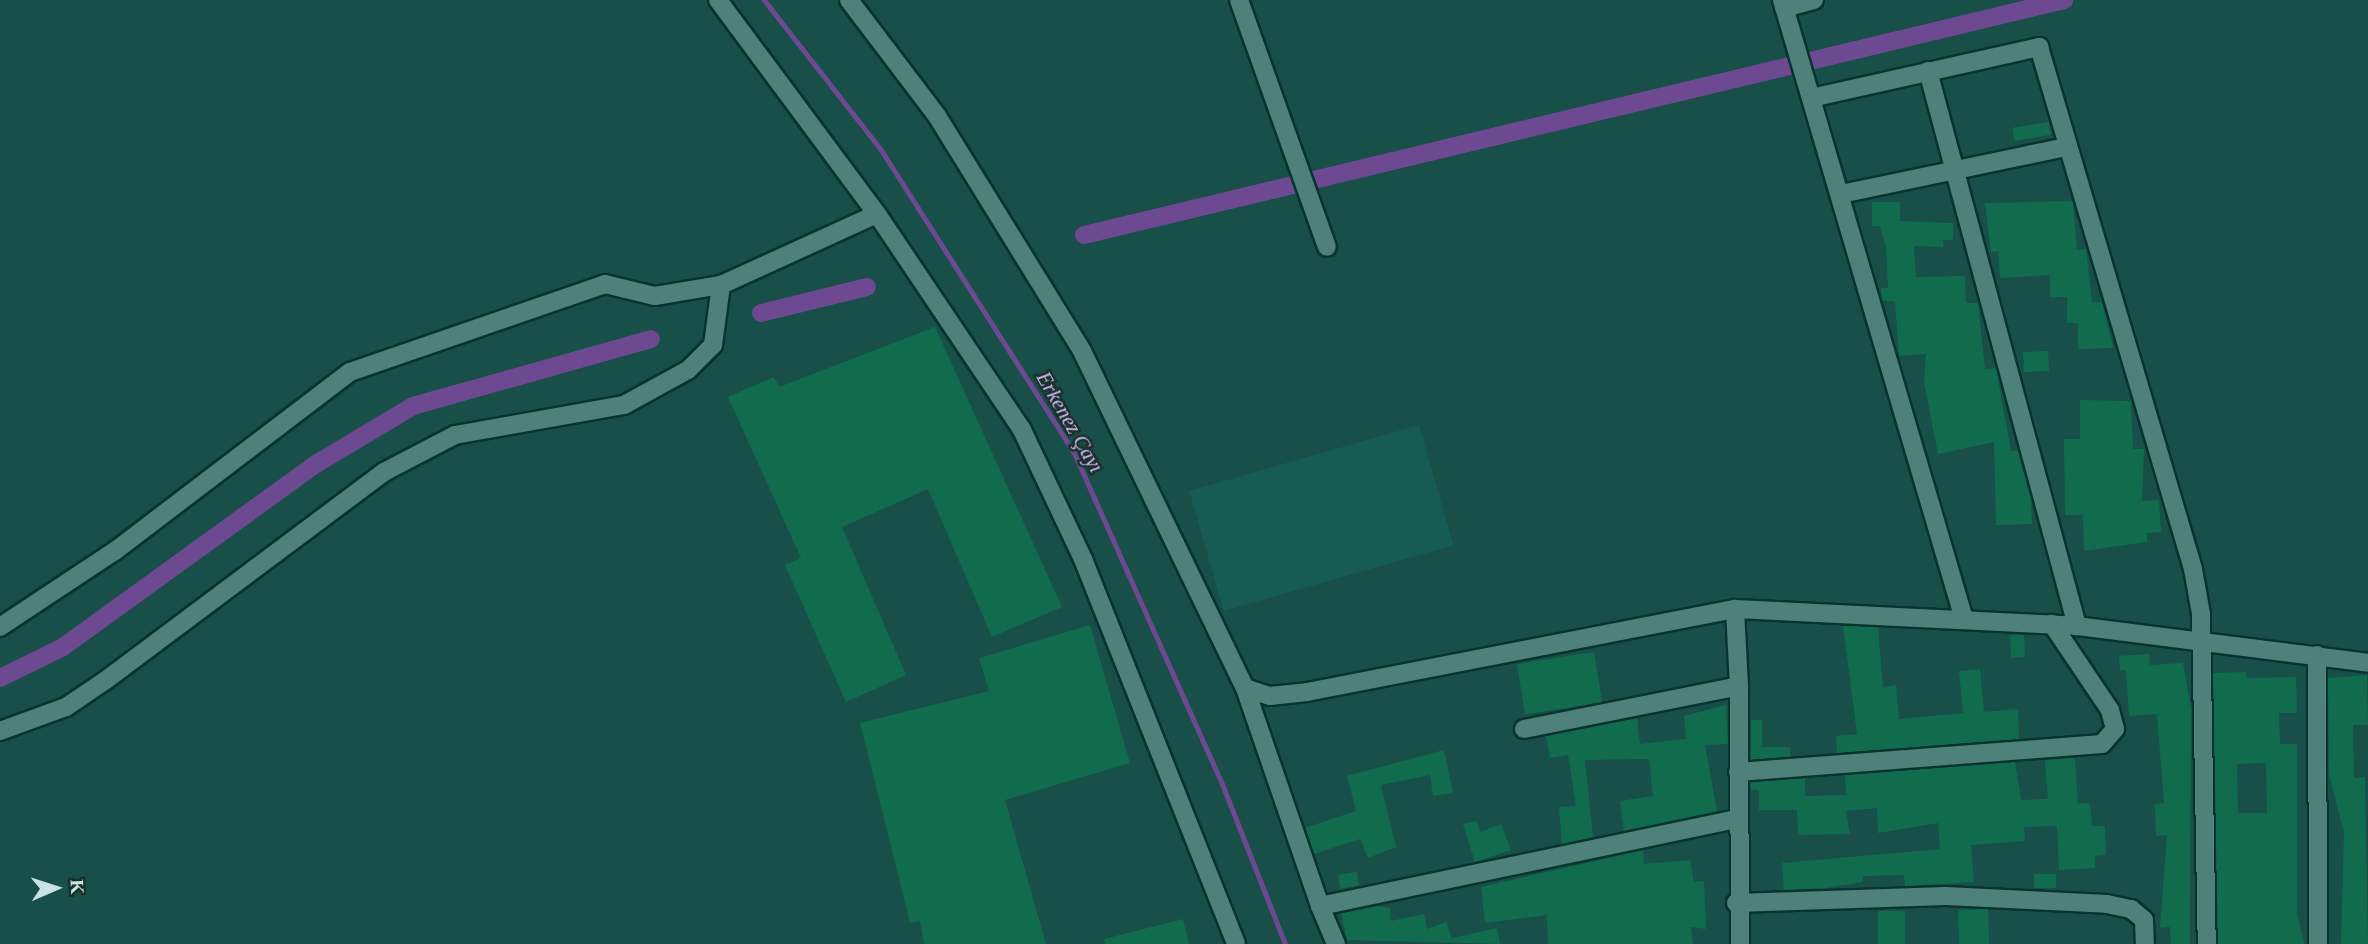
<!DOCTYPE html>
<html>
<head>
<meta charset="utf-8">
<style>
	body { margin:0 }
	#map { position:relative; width:2368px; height:944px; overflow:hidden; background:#184f49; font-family:"Times New Roman",serif }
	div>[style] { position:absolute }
	.built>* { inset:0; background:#165c55; transform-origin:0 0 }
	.stream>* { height:5px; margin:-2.5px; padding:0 2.5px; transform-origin:2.5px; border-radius:2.5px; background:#6c4991 }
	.canal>* { height:18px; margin:-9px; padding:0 9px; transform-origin:9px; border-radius:9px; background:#6c4991 }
	.building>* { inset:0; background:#116c4e; transform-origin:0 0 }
	.roads { filter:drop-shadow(2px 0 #08332f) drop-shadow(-2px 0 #08332f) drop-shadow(0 2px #08332f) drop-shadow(0 -2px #08332f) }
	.minor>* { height:18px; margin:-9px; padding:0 9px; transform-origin:9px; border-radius:9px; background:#4d817a }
	.tertiary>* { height:18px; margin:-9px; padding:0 9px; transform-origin:9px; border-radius:9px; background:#4d817a }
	span { translate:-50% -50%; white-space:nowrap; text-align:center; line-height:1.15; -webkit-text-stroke:5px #1a302d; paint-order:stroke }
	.water-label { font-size:21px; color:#d4b9f6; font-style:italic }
	.north { position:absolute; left:21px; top:853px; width:70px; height:70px; -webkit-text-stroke:5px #1a302d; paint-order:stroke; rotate:87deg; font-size:19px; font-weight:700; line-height:28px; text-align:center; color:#c9e4e0 }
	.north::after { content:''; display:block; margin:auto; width:24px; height:32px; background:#c9e4e0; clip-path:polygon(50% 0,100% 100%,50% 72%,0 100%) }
</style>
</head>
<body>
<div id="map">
	<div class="built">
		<div style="left:1419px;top:425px;width:125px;height:239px;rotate:74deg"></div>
	</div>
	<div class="stream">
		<div style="left:764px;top:0;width:190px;rotate:52deg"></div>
		<div style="left:881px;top:150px;width:359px;rotate:57.5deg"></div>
		<div style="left:1074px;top:453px;width:368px;rotate:65.9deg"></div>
		<div style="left:1224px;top:789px;width:167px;rotate:68.5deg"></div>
	</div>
	<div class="canal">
		<div style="left:1084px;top:235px;width:1008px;rotate:-13.48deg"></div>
		<div style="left:761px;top:313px;width:109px;rotate:-13.8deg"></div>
		<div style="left:0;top:678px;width:70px;rotate:-26.2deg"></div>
		<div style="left:63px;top:647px;width:312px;rotate:-35.9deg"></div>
		<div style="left:316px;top:464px;width:113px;rotate:-30.9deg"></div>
		<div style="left:413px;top:406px;width:247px;rotate:-15.7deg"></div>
	</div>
	<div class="building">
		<div style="left:2049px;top:122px;width:13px;height:37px;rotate:81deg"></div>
		<div style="clip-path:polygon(2073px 201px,2077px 250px,2086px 249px,2092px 302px,2102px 302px,2113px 348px,2078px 349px,2078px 323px,2067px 323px,2067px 297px,2050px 297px,2050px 275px,2000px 278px,1998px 251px,1991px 252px,1985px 203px)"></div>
		<div style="clip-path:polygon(1872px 202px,1900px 202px,1900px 221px,1953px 223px,1953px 240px,1943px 240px,1943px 247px,1914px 246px,1916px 277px,1965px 276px,1966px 303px,1978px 303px,1985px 369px,1996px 368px,2011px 451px,2018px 451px,2031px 499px,2032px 524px,1996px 525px,1994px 442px,1938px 454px,1924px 382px,1926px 354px,1899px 356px,1895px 302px,1882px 300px,1881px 288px,1888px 288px,1886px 247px,1880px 226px,1872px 226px)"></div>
		<div style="clip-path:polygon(935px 327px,1062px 607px,992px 637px,928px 489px,842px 527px,906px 675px,846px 702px,785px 565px,801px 558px,728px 397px,774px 377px,779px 387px)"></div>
		<div style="left:2048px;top:351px;width:20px;height:25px;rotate:87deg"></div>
		<div style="clip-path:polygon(2080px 400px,2131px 401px,2133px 449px,2144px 449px,2142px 501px,2159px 500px,2161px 532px,2147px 533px,2147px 542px,2084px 551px,2083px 515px,2065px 515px,2064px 439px,2080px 439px)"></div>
		<div style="clip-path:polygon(1090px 625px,1130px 763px,1005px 800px,1046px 944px,924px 944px,920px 921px,910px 923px,860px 723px,989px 691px,979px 658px)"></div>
		<div style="clip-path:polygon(1843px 626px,1878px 627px,1883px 687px,1896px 685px,1899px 719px,1963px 713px,1959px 671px,1980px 669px,1984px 712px,2018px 709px,2019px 739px,1837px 753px,1836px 736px,1857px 734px)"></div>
		<div style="left:2024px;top:635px;width:22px;height:14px;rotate:87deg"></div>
		<div style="left:1594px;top:652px;width:51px;height:78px;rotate:81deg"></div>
		<div style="clip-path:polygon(2149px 654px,2150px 665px,2183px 663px,2191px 709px,2190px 944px,2171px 944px,2170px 927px,2160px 928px,2167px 835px,2156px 836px,2155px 804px,2164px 803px,2157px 714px,2129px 716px,2126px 670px,2120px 671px,2119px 656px)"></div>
		<div style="clip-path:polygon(evenodd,2246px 672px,2247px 678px,2296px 677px,2297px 713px,2279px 713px,2280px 744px,2297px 744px,2297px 912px,2304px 944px,2218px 944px,2213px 673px,2246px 672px,2266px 763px,2267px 813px,2238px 813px,2237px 764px,2266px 763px)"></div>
		<div style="clip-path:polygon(2367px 675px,2368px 725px,2353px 725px,2354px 778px,2365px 777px,2368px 944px,2341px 944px,2344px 832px,2329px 775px,2328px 678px)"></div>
		<div style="clip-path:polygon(1726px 705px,1728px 744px,1705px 745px,1717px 811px,1624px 831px,1620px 801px,1653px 796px,1649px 759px,1585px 760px,1593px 837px,1562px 844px,1559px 807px,1576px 806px,1568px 755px,1550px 758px,1546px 736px,1637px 718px,1640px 744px,1686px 739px,1684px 716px)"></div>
		<div style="clip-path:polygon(1751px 720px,1762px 720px,1762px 747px,1790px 747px,1790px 757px,1751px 760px)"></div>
		<div style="clip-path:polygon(1444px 750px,1453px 793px,1433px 796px,1430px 775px,1381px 785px,1396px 847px,1368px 858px,1360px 839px,1314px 854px,1305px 828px,1356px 811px,1347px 776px)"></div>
		<div style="clip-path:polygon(2075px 758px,2078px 804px,2090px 803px,2092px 826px,2105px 826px,2106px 855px,2095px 856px,2095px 868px,2059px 870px,2057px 826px,2024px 827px,2025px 841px,1971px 845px,1974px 882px,1905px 886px,1904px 875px,1863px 876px,1863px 882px,1826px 888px,1784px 890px,1782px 863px,1940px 849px,1938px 823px,1878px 833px,1877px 808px,1846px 811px,1850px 834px,1798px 835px,1797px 810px,1759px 810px,1759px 790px,1751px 790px,1751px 782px,1805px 778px,1805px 796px,1846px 795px,1845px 775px,2015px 762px,2021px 800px,2048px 799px,2045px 760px)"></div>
		<div style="clip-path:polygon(1477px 821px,1480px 832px,1501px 824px,1511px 850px,1475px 862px,1463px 824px)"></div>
		<div style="clip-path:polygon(1643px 850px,1644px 864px,1690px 860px,1694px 882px,1704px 881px,1706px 929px,1691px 927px,1693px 944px,1548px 944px,1547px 915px,1485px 923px,1481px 887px)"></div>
		<div style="left:1357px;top:872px;width:14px;height:19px;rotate:82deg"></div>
		<div style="left:2034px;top:874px;width:22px;height:14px"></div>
		<div style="clip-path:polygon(1377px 906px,1390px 908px,1391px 921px,1424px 914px,1427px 929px,1446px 922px,1452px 938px,1497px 928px,1500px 944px,1347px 940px,1341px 913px)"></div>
		<div style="left:1988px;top:909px;width:35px;height:30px;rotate:88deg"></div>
		<div style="left:1878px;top:911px;width:27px;height:33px"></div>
		<div style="clip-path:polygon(1183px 919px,1189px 944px,1105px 944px,1104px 939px)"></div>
	</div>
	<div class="roads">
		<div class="minor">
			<div style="left:718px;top:0;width:267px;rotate:53.4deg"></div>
			<div style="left:877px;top:214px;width:260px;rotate:56.1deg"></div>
			<div style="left:1022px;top:430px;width:143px;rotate:64.7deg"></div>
			<div style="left:1083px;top:559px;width:414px;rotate:68.3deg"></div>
			<div style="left:1239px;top:0;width:262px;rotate:70.4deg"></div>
			<div style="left:1782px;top:0;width:645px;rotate:73.62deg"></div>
			<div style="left:1784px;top:8px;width:31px;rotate:-15deg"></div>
			<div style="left:1928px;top:71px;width:575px;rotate:74.97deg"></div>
			<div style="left:1811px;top:98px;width:234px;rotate:-12.6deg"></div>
			<div style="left:2039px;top:47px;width:544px;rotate:73.56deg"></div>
			<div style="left:2193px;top:569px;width:46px;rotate:79.9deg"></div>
			<div style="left:2201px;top:614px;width:330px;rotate:89deg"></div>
			<div style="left:1841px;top:194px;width:230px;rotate:-11.8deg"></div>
			<div style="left:0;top:627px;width:138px;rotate:-33.5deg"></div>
			<div style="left:115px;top:551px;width:295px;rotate:-37.3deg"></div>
			<div style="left:350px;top:372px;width:270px;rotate:-19deg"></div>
			<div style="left:605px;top:284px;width:51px;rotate:13.5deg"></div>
			<div style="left:655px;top:296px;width:67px;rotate:-9.5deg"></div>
			<div style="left:721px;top:285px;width:171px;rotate:-24.5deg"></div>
			<div style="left:2317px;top:655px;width:289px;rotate:89.8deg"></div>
			<div style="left:1739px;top:686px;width:258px;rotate:89.8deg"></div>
			<div style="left:1245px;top:688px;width:231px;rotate:71deg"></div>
			<div style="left:1524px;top:729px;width:219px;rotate:-11.3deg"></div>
			<div style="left:1739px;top:686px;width:77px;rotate:-93deg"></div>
			<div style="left:0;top:731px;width:70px;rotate:-20deg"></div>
			<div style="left:66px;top:707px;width:48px;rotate:-34deg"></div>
			<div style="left:106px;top:680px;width:347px;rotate:-36.8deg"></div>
			<div style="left:384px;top:472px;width:80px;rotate:-27.5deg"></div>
			<div style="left:455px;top:435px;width:172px;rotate:-10.1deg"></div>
			<div style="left:624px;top:405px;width:73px;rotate:-28.7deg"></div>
			<div style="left:688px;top:370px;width:35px;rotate:-45deg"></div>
			<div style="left:713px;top:345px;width:61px;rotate:-82.4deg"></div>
			<div style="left:1738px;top:772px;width:365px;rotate:-4.4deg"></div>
			<div style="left:2102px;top:744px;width:20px;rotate:-49deg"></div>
			<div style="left:2115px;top:729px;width:20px;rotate:-105deg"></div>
			<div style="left:2110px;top:710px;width:104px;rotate:-124deg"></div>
			<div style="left:1736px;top:903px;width:210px;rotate:-1.9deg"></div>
			<div style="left:1946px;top:896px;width:161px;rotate:2.8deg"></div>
			<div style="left:2107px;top:904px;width:25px;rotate:12deg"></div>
			<div style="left:2131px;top:909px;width:17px;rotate:40deg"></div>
			<div style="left:2144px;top:920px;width:24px;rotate:88deg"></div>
			<div style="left:1336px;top:944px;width:41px;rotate:-112.8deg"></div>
			<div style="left:1320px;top:906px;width:425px;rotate:-11.8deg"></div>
		</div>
		<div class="tertiary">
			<div style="left:849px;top:0;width:146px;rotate:52.8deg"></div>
			<div style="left:937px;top:116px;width:276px;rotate:58.3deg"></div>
			<div style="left:1082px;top:351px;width:374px;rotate:64.2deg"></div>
			<div style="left:1245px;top:688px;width:26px;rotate:18deg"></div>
			<div style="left:1270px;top:696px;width:37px;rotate:-6deg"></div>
			<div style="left:1307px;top:692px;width:436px;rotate:-11deg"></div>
			<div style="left:1735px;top:609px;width:342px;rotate:2.8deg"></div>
			<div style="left:2077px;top:626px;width:293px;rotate:7.2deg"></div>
		</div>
	</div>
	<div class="water-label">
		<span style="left:1070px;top:422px;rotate:60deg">Erkenez Çayı</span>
	</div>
	<div class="north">K</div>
</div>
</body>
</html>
